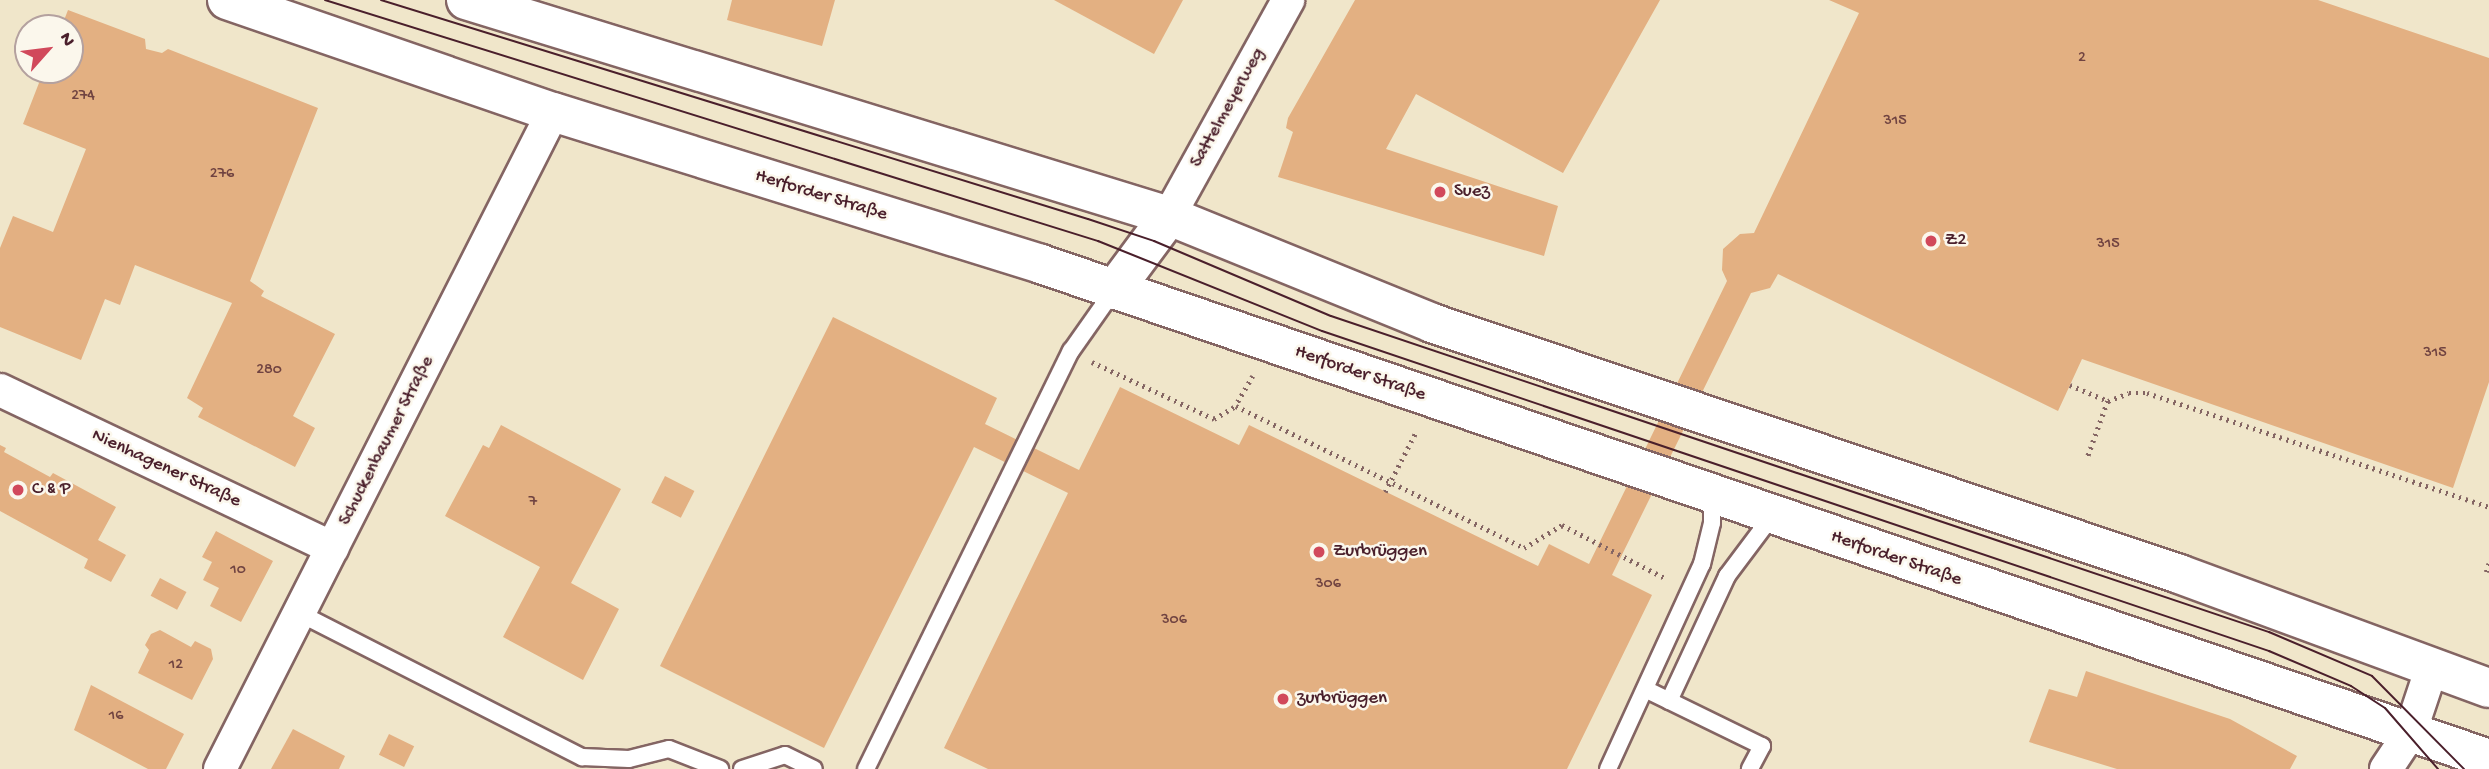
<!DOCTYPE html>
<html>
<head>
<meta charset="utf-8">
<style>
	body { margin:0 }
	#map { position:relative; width:2489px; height:769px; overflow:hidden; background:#f0e6ca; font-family:"Gochi Hand",sans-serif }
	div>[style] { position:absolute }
	.building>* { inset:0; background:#e3b082; transform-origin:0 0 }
	.path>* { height:4.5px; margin-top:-2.25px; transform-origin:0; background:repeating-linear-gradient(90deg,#846563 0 2px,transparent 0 7px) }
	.roads { filter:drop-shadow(2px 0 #846563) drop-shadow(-2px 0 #846563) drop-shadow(0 2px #846563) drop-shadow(0 -2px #846563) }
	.service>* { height:16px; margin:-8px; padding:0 8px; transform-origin:8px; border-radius:8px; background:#fff }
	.minor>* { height:32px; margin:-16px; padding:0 16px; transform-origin:16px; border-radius:16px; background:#fff }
	.primary>* { height:38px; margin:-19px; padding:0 19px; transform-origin:19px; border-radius:19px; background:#fff }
	.tram>* { height:2px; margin:-1px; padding:0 1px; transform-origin:1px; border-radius:1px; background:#4a1f2b }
	.dots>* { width:19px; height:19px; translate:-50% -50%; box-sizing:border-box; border:4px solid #fbf7ec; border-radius:50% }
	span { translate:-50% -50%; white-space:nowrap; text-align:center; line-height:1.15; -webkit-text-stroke:5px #fbf7ec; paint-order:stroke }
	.number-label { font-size:16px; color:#704341 }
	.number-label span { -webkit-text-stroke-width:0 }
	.street-label { font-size:19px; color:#4a1f2b }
	.poi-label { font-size:19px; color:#4a1f2b }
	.left { translate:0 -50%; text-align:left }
	.north { position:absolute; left:14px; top:14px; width:70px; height:70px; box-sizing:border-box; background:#fbf7ec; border:2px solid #b4a19f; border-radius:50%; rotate:62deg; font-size:19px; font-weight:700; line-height:28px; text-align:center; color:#4a1f2b }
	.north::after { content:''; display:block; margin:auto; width:24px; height:32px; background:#d1495b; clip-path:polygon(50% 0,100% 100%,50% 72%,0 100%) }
</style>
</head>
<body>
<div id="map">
	<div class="building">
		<div style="clip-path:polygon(732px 0,835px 0,822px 46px,727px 20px)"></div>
		<div style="clip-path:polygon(1054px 0,1183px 0,1154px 54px)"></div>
		<div style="clip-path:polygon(1355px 0,1660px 0,1563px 173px,1416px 94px,1386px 149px,1558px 206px,1544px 256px,1278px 177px,1293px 132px,1286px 128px,1288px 118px)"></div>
		<div style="clip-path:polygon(1829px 0,2318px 0,2489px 58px,2489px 382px,2453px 488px,2082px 359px,2058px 411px,1778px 274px,1770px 288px,1751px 293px,1612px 575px,1652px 595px,1567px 769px,988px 769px,944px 748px,1068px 493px,974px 447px,824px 748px,660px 666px,833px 317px,997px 398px,985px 424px,1079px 470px,1120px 387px,1239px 445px,1249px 425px,1538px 566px,1549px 544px,1589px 564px,1727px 281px,1722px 270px,1723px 249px,1740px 234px,1754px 233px,1859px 13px)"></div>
		<div style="clip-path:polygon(68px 10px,145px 39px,146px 49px,162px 53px,168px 49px,318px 108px,250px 281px,264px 291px,261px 296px,335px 334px,293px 416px,315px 428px,295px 467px,198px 417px,203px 408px,187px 398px,232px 303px,135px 265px,120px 305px,105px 299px,81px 360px,0 327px,0 248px,13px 216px,53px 232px,86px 149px,23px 124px,44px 70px,70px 70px,70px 28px,61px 28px)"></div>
		<div style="clip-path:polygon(501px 425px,621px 489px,571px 583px,619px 609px,583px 680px,503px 637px,540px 567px,445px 516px,483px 445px,489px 448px)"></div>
		<div style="clip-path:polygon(0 445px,6px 448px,4px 452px,50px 477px,53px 473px,116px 507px,98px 540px,126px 555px,111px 582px,84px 568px,88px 559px,0 511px)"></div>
		<div style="left:665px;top:476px;width:33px;height:30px;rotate:27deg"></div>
		<div style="clip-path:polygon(216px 531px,273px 561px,241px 622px,210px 606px,219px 588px,203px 580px,212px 562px,202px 557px)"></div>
		<div style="left:160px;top:578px;width:30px;height:20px;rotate:28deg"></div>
		<div style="clip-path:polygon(160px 630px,191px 647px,195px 641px,211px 649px,213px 659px,192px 700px,138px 673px,149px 650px,145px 645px,151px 634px)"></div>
		<div style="clip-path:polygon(2086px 671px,2230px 719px,2297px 756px,2290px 769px,2117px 769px,2029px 742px,2049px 689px,2077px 697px)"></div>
		<div style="clip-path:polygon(91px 685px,184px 734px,166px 769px,148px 769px,74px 730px)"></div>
		<div style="clip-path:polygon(293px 729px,345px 756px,339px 769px,271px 769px)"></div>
		<div style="left:389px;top:734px;width:28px;height:23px;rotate:26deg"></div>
	</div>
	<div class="path">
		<div style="left:1092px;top:362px;width:135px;rotate:25deg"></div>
		<div style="left:1214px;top:419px;width:26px;rotate:-31deg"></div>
		<div style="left:1253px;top:376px;width:34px;rotate:120deg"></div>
		<div style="left:1236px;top:406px;width:321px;rotate:26.2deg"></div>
		<div style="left:1524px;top:548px;width:44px;rotate:-31.2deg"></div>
		<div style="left:1562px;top:525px;width:118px;rotate:27.2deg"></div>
		<div style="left:2070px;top:385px;width:41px;rotate:22.8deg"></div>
		<div style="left:2108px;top:401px;width:62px;rotate:109.9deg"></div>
		<div style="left:2108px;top:401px;width:22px;rotate:-21deg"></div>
		<div style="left:2129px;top:393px;width:18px"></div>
		<div style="left:2147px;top:393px;width:360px;rotate:18.4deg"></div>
		<div style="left:1385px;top:492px;width:68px;rotate:-62.7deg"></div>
		<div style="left:2486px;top:572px;width:9px;rotate:-72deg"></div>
	</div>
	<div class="roads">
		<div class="service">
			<div style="left:299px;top:613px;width:318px;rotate:27deg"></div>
			<div style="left:582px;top:757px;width:47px;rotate:2.4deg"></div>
			<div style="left:629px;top:759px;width:41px;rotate:-14deg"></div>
			<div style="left:669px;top:749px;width:55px;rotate:21.4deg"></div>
			<div style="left:1647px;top:690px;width:128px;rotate:26deg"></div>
			<div style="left:1762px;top:746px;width:26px;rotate:118deg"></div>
			<div style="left:1669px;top:701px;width:138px;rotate:-65.1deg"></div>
			<div style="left:1727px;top:576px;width:75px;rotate:-53.1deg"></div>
			<div style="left:742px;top:769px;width:45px;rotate:-18deg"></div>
			<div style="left:785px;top:755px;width:32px;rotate:26deg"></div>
			<div style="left:866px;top:769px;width:466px;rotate:-63.9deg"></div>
			<div style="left:1071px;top:351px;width:75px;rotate:-54.8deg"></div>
			<div style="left:1608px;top:769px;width:226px;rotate:-65.4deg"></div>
			<div style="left:1702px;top:564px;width:42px;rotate:-76.3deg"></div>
			<div style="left:1712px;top:523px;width:28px;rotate:-90deg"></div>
		</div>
		<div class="minor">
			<div style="left:1169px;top:216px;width:247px;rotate:-61.1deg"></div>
			<div style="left:0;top:390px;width:368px;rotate:25.4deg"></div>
			<div style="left:220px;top:769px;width:737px;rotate:-63.12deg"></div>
			<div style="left:2386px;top:769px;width:43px;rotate:-56.3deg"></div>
			<div style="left:2410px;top:733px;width:70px;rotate:-71.6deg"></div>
		</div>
		<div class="primary">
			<div style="left:227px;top:0;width:345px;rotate:19deg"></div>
			<div style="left:553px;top:112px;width:511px;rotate:17.3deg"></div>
			<div style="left:1041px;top:264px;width:1530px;rotate:18.87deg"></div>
			<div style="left:466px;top:0;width:735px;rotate:17.08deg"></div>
			<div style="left:1169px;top:216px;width:284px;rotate:22.1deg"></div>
			<div style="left:1432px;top:323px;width:788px;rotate:18.57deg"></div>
			<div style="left:2179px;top:574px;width:330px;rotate:20.2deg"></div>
			<div style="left:1114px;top:290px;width:92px;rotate:-53.4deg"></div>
		</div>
	</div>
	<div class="tram">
		<div style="left:325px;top:0;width:810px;rotate:17.32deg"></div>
		<div style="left:1098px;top:241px;width:241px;rotate:21.9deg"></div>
		<div style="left:1322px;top:331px;width:1000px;rotate:18.67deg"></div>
		<div style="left:2269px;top:651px;width:89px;rotate:23.1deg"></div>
		<div style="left:2351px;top:686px;width:40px;rotate:32.9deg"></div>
		<div style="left:2385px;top:708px;width:81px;rotate:49deg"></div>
		<div style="left:381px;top:0;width:740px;rotate:17.21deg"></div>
		<div style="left:1088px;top:219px;width:70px;rotate:18.4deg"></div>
		<div style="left:1154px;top:241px;width:192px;rotate:23deg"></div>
		<div style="left:1331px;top:316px;width:990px;rotate:18.62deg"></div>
		<div style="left:2269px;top:632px;width:112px;rotate:23.1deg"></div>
		<div style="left:2372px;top:676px;width:131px;rotate:45.3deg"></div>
	</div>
	<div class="dots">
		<div style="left:1440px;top:192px;background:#d1495b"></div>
		<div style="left:1931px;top:241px;background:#d1495b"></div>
		<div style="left:18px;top:490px;background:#d1495b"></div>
		<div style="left:1319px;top:552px;background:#d1495b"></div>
		<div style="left:1283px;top:699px;background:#d1495b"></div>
	</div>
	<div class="number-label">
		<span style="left:2082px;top:59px">2</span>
		<span style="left:83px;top:97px">274</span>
		<span style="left:1895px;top:122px">315</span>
		<span style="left:222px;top:175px">276</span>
		<span style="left:2108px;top:245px">315</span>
		<span style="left:2435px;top:354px">315</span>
		<span style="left:269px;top:371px">280</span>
		<span style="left:533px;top:503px">7</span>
		<span style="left:238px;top:571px">10</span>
		<span style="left:1328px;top:585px">306</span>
		<span style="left:1174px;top:621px">306</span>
		<span style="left:176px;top:666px">12</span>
		<span style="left:116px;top:717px">16</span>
	</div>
	<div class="street-label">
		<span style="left:1228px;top:108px;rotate:-61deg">Sattelmeyerweg</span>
		<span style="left:821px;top:196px;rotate:17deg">Herforder Straße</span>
		<span style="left:1360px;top:374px;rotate:19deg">Herforder Straße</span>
		<span style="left:387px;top:441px;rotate:-63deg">Schuckenbaumer Straße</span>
		<span style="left:166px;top:469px;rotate:25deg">Nienhagener Straße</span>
		<span style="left:1896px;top:559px;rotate:19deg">Herforder Straße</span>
	</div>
	<div class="poi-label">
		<span class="left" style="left:1454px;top:192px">Suez</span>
		<span class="left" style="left:1945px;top:241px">Z2</span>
		<span class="left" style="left:32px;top:490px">C &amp; P</span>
		<span class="left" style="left:1333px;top:552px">Zurbrüggen</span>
		<span class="left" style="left:1297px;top:699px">zurbrüggen</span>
	</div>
	<div class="north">N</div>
</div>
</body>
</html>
